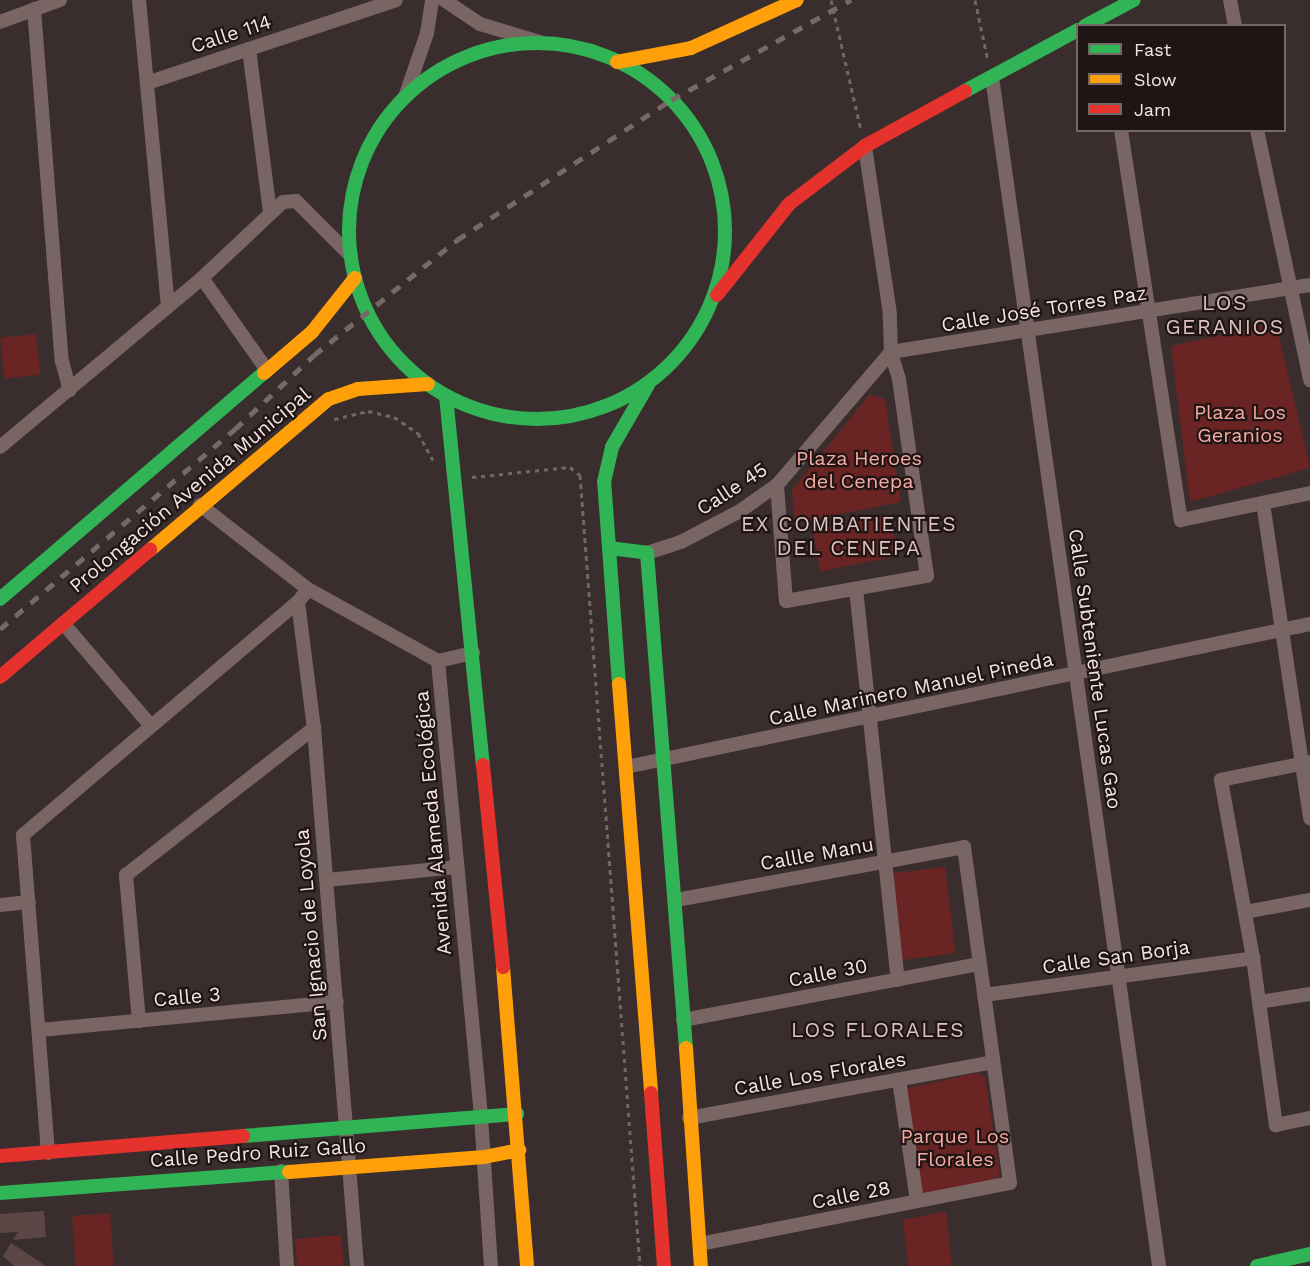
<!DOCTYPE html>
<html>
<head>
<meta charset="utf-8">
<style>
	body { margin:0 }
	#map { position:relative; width:1310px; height:1266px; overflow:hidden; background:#392e2d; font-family:"Work Sans",sans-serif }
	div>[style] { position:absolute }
	.green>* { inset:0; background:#6a2423; transform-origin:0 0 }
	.building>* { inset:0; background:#5d4746 }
	.path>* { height:3px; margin-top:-1.5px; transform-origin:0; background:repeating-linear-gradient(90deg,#756665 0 4.5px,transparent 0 9px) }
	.street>* { height:14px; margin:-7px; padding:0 7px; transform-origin:7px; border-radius:7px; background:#796564 }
	.fast>* { height:14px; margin:-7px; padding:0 7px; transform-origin:7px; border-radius:7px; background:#30b455 }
	.fast>.ring { margin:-7px; padding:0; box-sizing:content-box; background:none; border:14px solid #30b455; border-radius:50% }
	.slow>* { height:14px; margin:-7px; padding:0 7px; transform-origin:7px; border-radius:7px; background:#ff9f0a }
	.jam>* { height:14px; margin:-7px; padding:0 7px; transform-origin:7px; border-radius:7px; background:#e5322d }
	.rail>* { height:4.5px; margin-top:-2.25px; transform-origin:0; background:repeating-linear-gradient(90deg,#776968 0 10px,transparent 0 20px) }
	span { translate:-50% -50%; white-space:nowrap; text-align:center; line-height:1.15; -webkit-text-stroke:4.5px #1f1514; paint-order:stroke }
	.street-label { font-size:20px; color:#f4e5e3 }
	.park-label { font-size:20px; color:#f7aaa3 }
	.neighbourhood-label { font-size:21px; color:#dfc2bf; letter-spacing:1.5px }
	.legend { position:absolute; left:1076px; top:24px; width:210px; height:108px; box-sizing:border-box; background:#1f1514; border:2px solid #746867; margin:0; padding:8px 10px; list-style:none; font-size:18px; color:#f4e5e3 }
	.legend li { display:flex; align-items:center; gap:12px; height:30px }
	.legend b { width:30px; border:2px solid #746867 }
</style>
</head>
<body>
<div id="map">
	<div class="green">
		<div style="clip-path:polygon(1276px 323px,1310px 468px,1190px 502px,1171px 346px)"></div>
		<div style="left:36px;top:334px;width:41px;height:36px;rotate:84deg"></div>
		<div style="clip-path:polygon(870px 394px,885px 399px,901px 502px,795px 523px,792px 490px)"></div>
		<div style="left:890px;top:515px;width:42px;height:79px;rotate:79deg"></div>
		<div style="left:945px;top:867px;width:87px;height:54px;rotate:83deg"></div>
		<div style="clip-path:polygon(976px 1073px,985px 1077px,1000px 1174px,995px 1183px,926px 1196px,920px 1194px,906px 1089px)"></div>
		<div style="clip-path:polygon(946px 1211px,952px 1266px,908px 1266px,903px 1220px)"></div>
		<div style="left:110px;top:1213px;width:53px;height:38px;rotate:86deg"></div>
		<div style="clip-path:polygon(341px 1235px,344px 1266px,297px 1266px,295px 1239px)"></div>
	</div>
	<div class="building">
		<div style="clip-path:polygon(44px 1211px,46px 1237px,13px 1240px,18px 1232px,0 1233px,0 1214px)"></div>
		<div style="clip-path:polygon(11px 1243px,46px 1266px,14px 1266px,3px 1256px)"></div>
	</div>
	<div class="path">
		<div style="left:831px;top:0;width:133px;rotate:77deg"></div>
		<div style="left:975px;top:0;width:62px;rotate:78deg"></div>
		<div style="left:334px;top:419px;width:35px;rotate:-13deg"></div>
		<div style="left:368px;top:411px;width:27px;rotate:13deg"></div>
		<div style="left:394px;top:417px;width:29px;rotate:34deg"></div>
		<div style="left:418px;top:433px;width:31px;rotate:61deg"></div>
		<div style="left:472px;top:477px;width:99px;rotate:-5.8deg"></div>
		<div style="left:570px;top:467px;width:13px;rotate:39deg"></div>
		<div style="left:580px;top:475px;width:793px;rotate:85.66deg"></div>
	</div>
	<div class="street">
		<div style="left:139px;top:0;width:307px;rotate:84.6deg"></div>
		<div style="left:444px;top:0;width:43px;rotate:33.7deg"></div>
		<div style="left:480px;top:24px;width:66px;rotate:16.8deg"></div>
		<div style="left:1230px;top:0;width:26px;rotate:79deg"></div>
		<div style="left:34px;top:9px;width:353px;rotate:85.5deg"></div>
		<div style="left:62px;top:361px;width:30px;rotate:75deg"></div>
		<div style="left:0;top:22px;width:64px;rotate:-20.1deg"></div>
		<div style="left:249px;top:49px;width:166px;rotate:82.7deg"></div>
		<div style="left:992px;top:77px;width:1201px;rotate:82deg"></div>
		<div style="left:147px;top:83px;width:262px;rotate:-18.4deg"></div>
		<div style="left:405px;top:97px;width:68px;rotate:-71deg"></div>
		<div style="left:427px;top:33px;width:33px;rotate:-81deg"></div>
		<div style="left:1121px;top:130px;width:395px;rotate:81.3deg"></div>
		<div style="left:1181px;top:520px;width:132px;rotate:-11.8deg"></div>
		<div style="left:1257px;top:130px;width:256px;rotate:78deg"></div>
		<div style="left:202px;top:278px;width:113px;rotate:54.8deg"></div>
		<div style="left:891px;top:352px;width:424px;rotate:-9.1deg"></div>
		<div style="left:0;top:447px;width:263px;rotate:-39.9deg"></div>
		<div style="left:202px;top:278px;width:111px;rotate:-43.2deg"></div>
		<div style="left:283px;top:202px;width:13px;rotate:-4deg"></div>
		<div style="left:296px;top:201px;width:78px;rotate:45deg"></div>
		<div style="left:777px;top:485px;width:116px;rotate:85.6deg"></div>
		<div style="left:786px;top:601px;width:143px;rotate:-10.1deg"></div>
		<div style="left:927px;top:576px;width:199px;rotate:-98.1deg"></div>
		<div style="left:899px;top:379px;width:28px;rotate:-107deg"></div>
		<div style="left:891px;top:352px;width:38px;rotate:-92deg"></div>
		<div style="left:890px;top:314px;width:170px;rotate:-98.5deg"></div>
		<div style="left:1263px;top:503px;width:319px;rotate:81.5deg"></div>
		<div style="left:200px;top:505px;width:137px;rotate:37.9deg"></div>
		<div style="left:308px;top:589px;width:149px;rotate:29deg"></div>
		<div style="left:438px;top:661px;width:458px;rotate:84.6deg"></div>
		<div style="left:481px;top:1117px;width:149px;rotate:86.2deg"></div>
		<div style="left:647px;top:553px;width:36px;rotate:-18deg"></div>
		<div style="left:681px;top:542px;width:67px;rotate:-27.7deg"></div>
		<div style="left:740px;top:511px;width:45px;rotate:-35.1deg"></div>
		<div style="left:777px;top:485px;width:175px;rotate:-49.4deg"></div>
		<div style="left:856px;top:589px;width:393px;rotate:83.9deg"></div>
		<div style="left:298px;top:602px;width:127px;rotate:82.8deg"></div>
		<div style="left:314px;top:728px;width:540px;rotate:85.43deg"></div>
		<div style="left:63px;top:623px;width:135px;rotate:49.5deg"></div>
		<div style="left:438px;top:661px;width:36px;rotate:-13deg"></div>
		<div style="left:1310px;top:762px;width:91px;rotate:168.6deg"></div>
		<div style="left:1221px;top:780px;width:181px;rotate:79.8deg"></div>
		<div style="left:1253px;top:958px;width:169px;rotate:82.2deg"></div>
		<div style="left:1276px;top:1125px;width:35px;rotate:-12deg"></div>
		<div style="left:626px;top:767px;width:699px;rotate:-11.81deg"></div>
		<div style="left:327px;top:880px;width:131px;rotate:-5.7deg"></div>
		<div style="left:676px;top:900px;width:293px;rotate:-10.4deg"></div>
		<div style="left:964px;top:847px;width:339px;rotate:82.2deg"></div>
		<div style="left:1010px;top:1183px;width:316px;rotate:168.9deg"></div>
		<div style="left:0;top:905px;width:29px;rotate:-6deg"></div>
		<div style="left:1245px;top:912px;width:66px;rotate:-10.5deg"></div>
		<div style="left:984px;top:995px;width:272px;rotate:-7.8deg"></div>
		<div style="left:1259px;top:1002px;width:52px;rotate:-8.9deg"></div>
		<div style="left:683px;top:1020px;width:302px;rotate:-10.7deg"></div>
		<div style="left:139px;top:1021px;width:147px;rotate:-95.1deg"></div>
		<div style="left:126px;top:875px;width:239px;rotate:-38deg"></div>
		<div style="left:40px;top:1030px;width:298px;rotate:-5.4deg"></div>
		<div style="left:899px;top:1080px;width:122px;rotate:81.5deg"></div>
		<div style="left:689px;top:1118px;width:309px;rotate:-10.4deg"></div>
		<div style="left:48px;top:1153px;width:319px;rotate:-94.5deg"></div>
		<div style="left:23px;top:835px;width:360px;rotate:-40.3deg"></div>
		<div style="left:298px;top:602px;width:16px;rotate:-52deg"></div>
		<div style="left:281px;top:1171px;width:95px;rotate:86.4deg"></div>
	</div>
	<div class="fast">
		<div style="left:1085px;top:26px;width:55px;rotate:-28deg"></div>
		<div class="ring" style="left:349px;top:43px;width:362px;height:362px"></div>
		<div style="left:965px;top:91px;width:128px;rotate:-28.4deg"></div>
		<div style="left:446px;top:396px;width:371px;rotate:84.3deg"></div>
		<div style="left:609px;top:548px;width:38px;rotate:7deg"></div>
		<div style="left:647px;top:553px;width:497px;rotate:85.5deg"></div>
		<div style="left:0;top:599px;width:348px;rotate:-40.6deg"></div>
		<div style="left:619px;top:684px;width:203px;rotate:-94.2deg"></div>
		<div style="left:604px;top:482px;width:36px;rotate:-77deg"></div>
		<div style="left:612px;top:447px;width:72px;rotate:-59.9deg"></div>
		<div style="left:243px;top:1136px;width:275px;rotate:-4.6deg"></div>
		<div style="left:0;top:1193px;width:290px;rotate:-4.2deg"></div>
		<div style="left:1257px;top:1266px;width:54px;rotate:-12.8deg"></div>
	</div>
	<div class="slow">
		<div style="left:617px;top:62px;width:75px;rotate:-10.7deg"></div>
		<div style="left:691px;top:48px;width:116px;rotate:-24.4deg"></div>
		<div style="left:264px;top:373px;width:63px;rotate:-40.5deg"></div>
		<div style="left:312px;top:332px;width:69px;rotate:-51.5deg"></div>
		<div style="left:150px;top:550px;width:234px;rotate:-40.2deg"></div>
		<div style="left:329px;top:399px;width:31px;rotate:-19deg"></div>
		<div style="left:358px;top:389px;width:70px;rotate:-4.1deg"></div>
		<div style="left:619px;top:684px;width:410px;rotate:85.5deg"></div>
		<div style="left:503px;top:967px;width:300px;rotate:85.4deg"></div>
		<div style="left:686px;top:1048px;width:219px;rotate:86.1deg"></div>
		<div style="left:289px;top:1172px;width:196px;rotate:-4.4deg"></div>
		<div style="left:484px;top:1157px;width:36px;rotate:-11deg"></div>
	</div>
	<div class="jam">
		<div style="left:717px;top:295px;width:116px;rotate:-51.6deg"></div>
		<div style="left:789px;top:204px;width:96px;rotate:-37.3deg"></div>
		<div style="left:865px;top:146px;width:114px;rotate:-28.8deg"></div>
		<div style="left:0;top:677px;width:197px;rotate:-40.3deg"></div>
		<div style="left:483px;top:765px;width:203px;rotate:84.3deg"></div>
		<div style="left:651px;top:1093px;width:173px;rotate:85.7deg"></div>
		<div style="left:0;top:1156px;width:244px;rotate:-4.7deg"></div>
	</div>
	<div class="rail">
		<div style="left:0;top:629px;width:309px;rotate:-40.4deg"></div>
		<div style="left:235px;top:429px;width:108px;rotate:-43.1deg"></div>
		<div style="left:314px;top:355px;width:184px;rotate:-38.8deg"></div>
		<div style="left:457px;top:240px;width:256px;rotate:-33.2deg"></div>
		<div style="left:671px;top:100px;width:206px;rotate:-29.1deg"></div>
	</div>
	<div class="street-label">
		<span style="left:231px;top:34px;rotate:-18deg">Calle 114</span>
		<span style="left:1044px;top:309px;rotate:-9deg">Calle José Torres Paz</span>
		<span style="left:732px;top:489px;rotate:-33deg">Calle 45</span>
		<span style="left:190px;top:490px;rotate:-40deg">Prolongación Avenida Municipal</span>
		<span style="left:1095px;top:669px;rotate:82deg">Calle Subteniente Lucas Gao</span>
		<span style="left:911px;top:689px;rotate:-12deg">Calle Marinero Manuel Pineda</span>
		<span style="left:433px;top:823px;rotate:-95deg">Avenida Alameda Ecológica</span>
		<span style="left:817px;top:854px;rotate:-10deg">Callle Manu</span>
		<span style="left:311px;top:935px;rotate:-95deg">San Ignacio de Loyola</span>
		<span style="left:1116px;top:957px;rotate:-8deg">Calle San Borja</span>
		<span style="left:828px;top:973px;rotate:-11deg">Calle 30</span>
		<span style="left:187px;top:997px;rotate:-5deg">Calle 3</span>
		<span style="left:820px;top:1074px;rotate:-10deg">Calle Los Florales</span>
		<span style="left:258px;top:1153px;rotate:-4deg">Calle Pedro Ruiz Gallo</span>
		<span style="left:851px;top:1195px;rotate:-11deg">Calle 28</span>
	</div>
	<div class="park-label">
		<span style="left:1240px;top:424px">Plaza Los<br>Geranios</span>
		<span style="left:859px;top:470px">Plaza Heroes<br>del Cenepa</span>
		<span style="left:955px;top:1148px">Parque Los<br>Florales</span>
	</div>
	<div class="neighbourhood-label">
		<span style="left:1225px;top:315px">LOS<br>GERANIOS</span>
		<span style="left:849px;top:536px">EX COMBATIENTES<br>DEL CENEPA</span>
		<span style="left:878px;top:1030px">LOS FLORALES</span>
	</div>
	<ul class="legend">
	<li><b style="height:8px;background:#30b455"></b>Fast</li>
	<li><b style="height:8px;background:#ff9f0a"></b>Slow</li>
	<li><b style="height:8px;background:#e5322d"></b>Jam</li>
	</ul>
</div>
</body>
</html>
